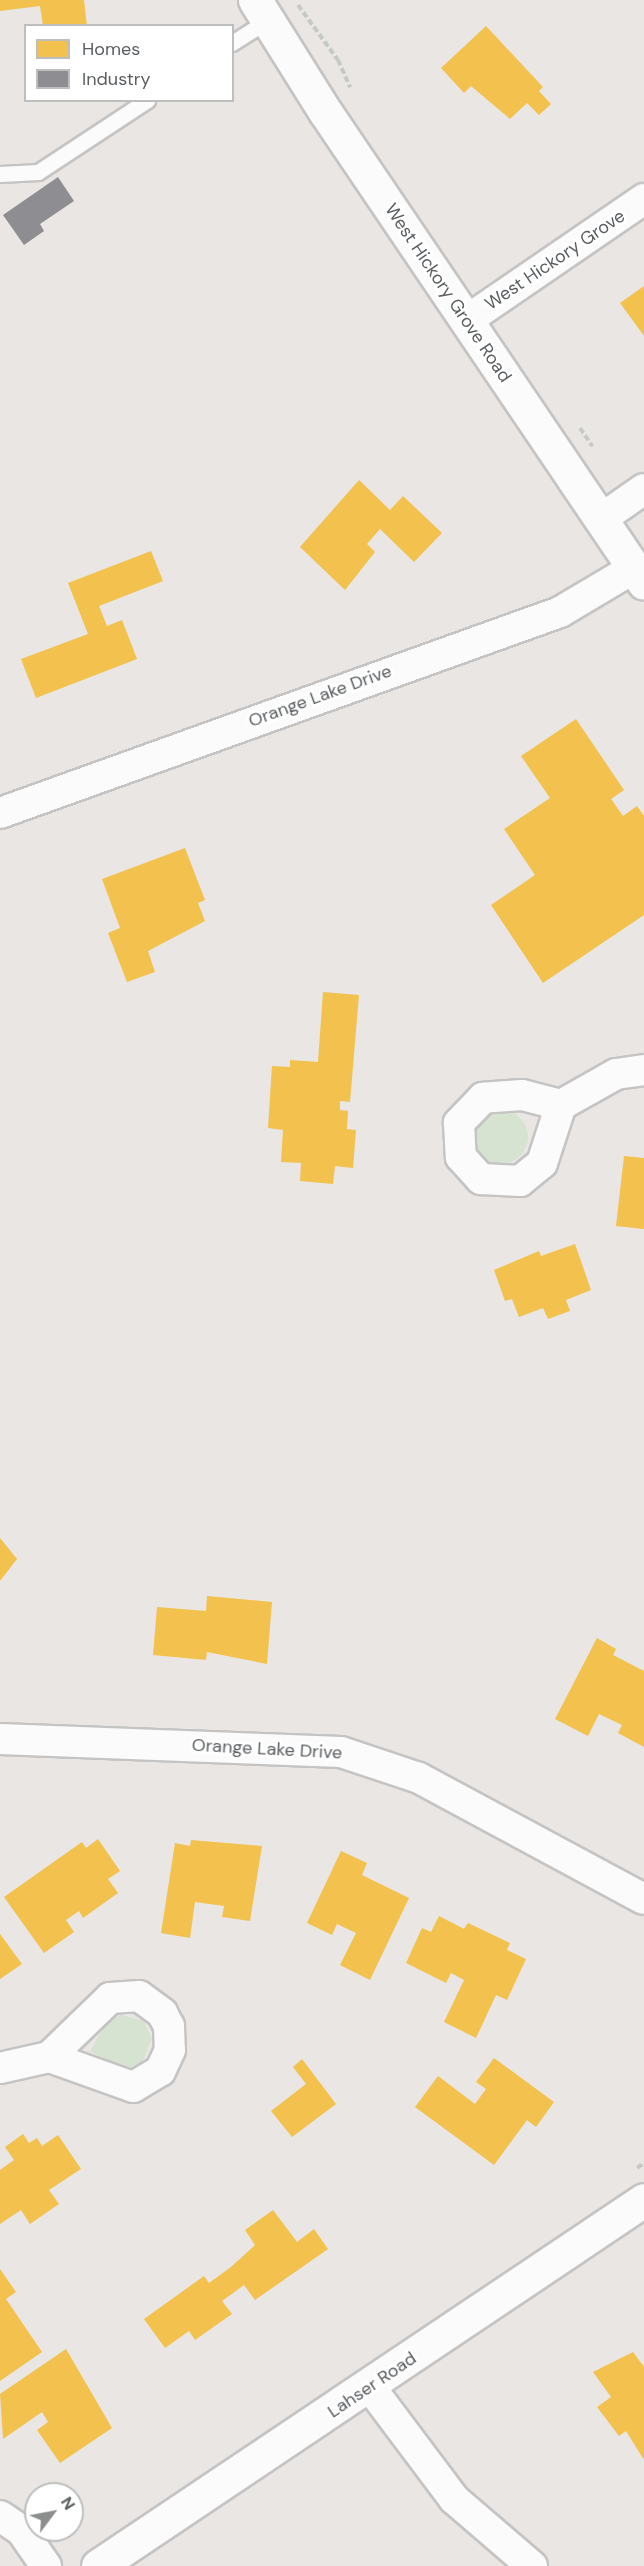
<!DOCTYPE html>
<html>
<head>
<meta charset="utf-8">
<style>
	body { margin:0 }
	#map { position:relative; width:644px; height:2566px; overflow:hidden; background:#e9e6e3; font-family:"DM Sans",sans-serif }
	div>[style] { position:absolute }
	.green>* { inset:0; background:#d5e3d0 }
	.round { border-radius:50% }
	.homes>* { inset:0; background:#f2c14e }
	.industry>* { inset:0; background:#8d8d92 }
	.path>* { height:4px; margin-top:-2px; transform-origin:0; background:repeating-linear-gradient(90deg,#c5cac6 0 6px,transparent 0 9px) }
	.roads { filter:drop-shadow(2px 0 #c5c4c4) drop-shadow(-2px 0 #c5c4c4) drop-shadow(0 2px #c5c4c4) drop-shadow(0 -2px #c5c4c4) }
	.lane>* { height:15px; margin:-7.5px; padding:0 7.5px; transform-origin:7.5px; border-radius:7.5px; background:#fcfbfb }
	.street>* { height:30px; margin:-15px; padding:0 15px; transform-origin:15px; border-radius:15px; background:#fcfbfb }
	.secondary>* { height:33px; margin:-16.5px; padding:0 16.5px; transform-origin:16.5px; border-radius:16.5px; background:#fcfbfb }
	span { translate:-50% -50%; white-space:nowrap; text-align:center; line-height:1.15; -webkit-text-stroke:6px #fff; paint-order:stroke }
	.street-label { font-size:18px; color:#5a5e60 }
	.legend { position:absolute; left:24px; top:24px; width:210px; height:78px; box-sizing:border-box; background:#fff; border:2px solid #bdbfbf; margin:0; padding:8px 10px; list-style:none; font-size:18px; color:#5a5e60 }
	.legend li { display:flex; align-items:center; gap:12px; height:30px }
	.legend b { width:30px; border:2px solid #bdbfbf }
	.north { position:absolute; left:24px; top:2482px; width:60px; height:60px; box-sizing:border-box; background:#fff; border:2px solid #bdbfbf; border-radius:50%; rotate:58deg; font-size:16px; font-weight:700; line-height:24px; text-align:center; color:#5a5e60 }
	.north::after { content:''; display:block; margin:auto; width:21px; height:27px; background:#8c8e8e; clip-path:polygon(50% 0,100% 100%,50% 72%,0 100%) }
</style>
</head>
<body>
<div id="map">
	<div class="green">
		<div class="round" style="left:474px;top:1110px;width:54px;height:54px"></div>
		<div style="clip-path:polygon(122px 2015px,143px 2021px,152px 2038px,143px 2061px,126px 2069px,90px 2051px,108px 2020px)"></div>
	</div>
	<div class="homes">
		<div style="clip-path:polygon(0 0,84px 0,87px 26px,43px 26px,40px 6px,0 11px)"></div>
		<div style="clip-path:polygon(486px 26px,543px 87px,539px 91px,551px 104px,539px 115px,527px 103px,510px 119px,471px 86px,464px 93px,441px 68px)"></div>
		<div style="clip-path:polygon(644px 286px,644px 336px,620px 303px)"></div>
		<div style="clip-path:polygon(359px 480px,390px 510px,403px 496px,442px 533px,414px 562px,380px 529px,367px 544px,375px 552px,345px 590px,300px 547px)"></div>
		<div style="clip-path:polygon(151px 551px,163px 581px,99px 606px,107px 626px,122px 620px,137px 659px,36px 698px,21px 659px,88px 634px,68px 583px)"></div>
		<div style="clip-path:polygon(576px 719px,624px 790px,611px 799px,623px 816px,637px 806px,644px 816px,644px 915px,543px 983px,491px 905px,535px 875px,504px 829px,550px 798px,521px 756px)"></div>
		<div style="clip-path:polygon(185px 848px,205px 900px,198px 903px,205px 921px,148px 951px,155px 972px,127px 982px,108px 933px,120px 928px,102px 879px)"></div>
		<div style="clip-path:polygon(323px 992px,359px 995px,350px 1102px,340px 1101px,340px 1110px,348px 1111px,347px 1129px,356px 1130px,353px 1168px,335px 1166px,333px 1184px,300px 1181px,301px 1163px,281px 1162px,283px 1130px,268px 1128px,272px 1066px,290px 1067px,290px 1060px,318px 1062px)"></div>
		<div style="clip-path:polygon(624px 1156px,644px 1158px,644px 1229px,616px 1226px)"></div>
		<div style="clip-path:polygon(575px 1244px,591px 1290px,566px 1300px,570px 1311px,548px 1319px,543px 1308px,519px 1317px,512px 1299px,505px 1301px,494px 1270px,539px 1251px,541px 1256px)"></div>
		<div style="clip-path:polygon(0 1538px,17px 1559px,0 1581px)"></div>
		<div style="clip-path:polygon(207px 1596px,272px 1602px,267px 1664px,207px 1652px,206px 1660px,153px 1655px,157px 1607px,206px 1611px)"></div>
		<div style="clip-path:polygon(597px 1638px,616px 1649px,613px 1655px,644px 1671px,644px 1747px,618px 1733px,622px 1725px,599px 1714px,588px 1736px,555px 1719px)"></div>
		<div style="clip-path:polygon(98px 1839px,120px 1871px,108px 1879px,118px 1893px,83px 1918px,79px 1911px,66px 1920px,74px 1932px,44px 1953px,4px 1897px,82px 1842px,86px 1848px)"></div>
		<div style="clip-path:polygon(191px 1840px,262px 1846px,250px 1921px,222px 1917px,224px 1906px,195px 1902px,190px 1938px,161px 1933px,175px 1843px,190px 1846px)"></div>
		<div style="clip-path:polygon(341px 1851px,367px 1863px,362px 1875px,409px 1898px,370px 1980px,340px 1965px,356px 1933px,337px 1924px,332px 1935px,307px 1923px)"></div>
		<div style="clip-path:polygon(439px 1916px,464px 1929px,468px 1923px,510px 1943px,507px 1950px,526px 1959px,507px 2000px,496px 1995px,476px 2038px,444px 2022px,464px 1980px,451px 1973px,446px 1983px,406px 1963px,422px 1928px,431px 1932px)"></div>
		<div style="clip-path:polygon(0 1934px,22px 1964px,0 1979px)"></div>
		<div style="clip-path:polygon(494px 2058px,554px 2102px,536px 2127px,527px 2120px,494px 2165px,415px 2107px,438px 2076px,475px 2104px,486px 2089px,476px 2082px)"></div>
		<div style="clip-path:polygon(302px 2059px,336px 2104px,292px 2137px,271px 2111px,306px 2084px,293px 2067px)"></div>
		<div style="clip-path:polygon(23px 2134px,29px 2143px,37px 2138px,42px 2146px,58px 2135px,81px 2169px,49px 2190px,59px 2204px,30px 2224px,21px 2210px,0 2224px,0 2170px,14px 2160px,5px 2147px)"></div>
		<div style="clip-path:polygon(273px 2210px,297px 2242px,314px 2229px,328px 2249px,255px 2300px,244px 2285px,222px 2301px,232px 2314px,195px 2340px,189px 2331px,165px 2348px,144px 2319px,204px 2276px,209px 2283px,231px 2267px,255px 2245px,245px 2230px)"></div>
		<div style="clip-path:polygon(0 2269px,16px 2292px,6px 2299px,42px 2352px,0 2381px)"></div>
		<div style="clip-path:polygon(66px 2349px,112px 2428px,60px 2463px,37px 2430px,48px 2422px,42px 2412px,3px 2439px,0 2394px)"></div>
		<div style="clip-path:polygon(633px 2352px,644px 2367px,644px 2460px,626px 2431px,619px 2436px,597px 2407px,611px 2397px,593px 2372px)"></div>
	</div>
	<div class="industry">
		<div style="clip-path:polygon(58px 177px,74px 201px,40px 224px,44px 231px,24px 245px,3px 215px)"></div>
	</div>
	<div class="path">
		<div style="left:298px;top:5px;width:68px;rotate:54deg"></div>
		<div style="left:338px;top:60px;width:30px;rotate:66deg"></div>
		<div style="left:580px;top:428px;width:22px;rotate:56deg"></div>
		<div style="left:637px;top:2168px;width:9px;rotate:-36deg"></div>
	</div>
	<div class="roads">
		<div class="lane">
			<div style="left:232px;top:43px;width:43px;rotate:-32.6deg"></div>
			<div style="left:0;top:174px;width:38px;rotate:-3deg"></div>
			<div style="left:38px;top:172px;width:131px;rotate:-33.4deg"></div>
		</div>
		<div class="street">
			<div style="left:466px;top:321px;width:216px;rotate:-34.4deg"></div>
			<div style="left:601px;top:519px;width:52px;rotate:-34.9deg"></div>
			<div style="left:0;top:813px;width:595px;rotate:-19.74deg"></div>
			<div style="left:560px;top:612px;width:86px;rotate:-30.7deg"></div>
			<div style="left:561px;top:1105px;width:40px;rotate:-165.6deg"></div>
			<div style="left:522px;top:1095px;width:39px;rotate:176deg"></div>
			<div style="left:483px;top:1098px;width:35px;rotate:134deg"></div>
			<div style="left:459px;top:1123px;width:34px;rotate:87deg"></div>
			<div style="left:461px;top:1157px;width:30px;rotate:48deg"></div>
			<div style="left:481px;top:1179px;width:39px;rotate:3deg"></div>
			<div style="left:520px;top:1181px;width:28px;rotate:-39deg"></div>
			<div style="left:542px;top:1163px;width:61px;rotate:-71.9deg"></div>
			<div style="left:561px;top:1105px;width:63px;rotate:-29.4deg"></div>
			<div style="left:616px;top:1074px;width:28px;rotate:-8deg"></div>
			<div style="left:0;top:1739px;width:341px;rotate:2.2deg"></div>
			<div style="left:341px;top:1752px;width:82px;rotate:18.4deg"></div>
			<div style="left:419px;top:1778px;width:255px;rotate:28.3deg"></div>
			<div style="left:0;top:2068px;width:50px;rotate:-12.7deg"></div>
			<div style="left:49px;top:2057px;width:85px;rotate:-44deg"></div>
			<div style="left:110px;top:1998px;width:29px;rotate:-4deg"></div>
			<div style="left:139px;top:1996px;width:29px;rotate:36deg"></div>
			<div style="left:162px;top:2013px;width:15px;rotate:62deg"></div>
			<div style="left:169px;top:2026px;width:24px;rotate:88deg"></div>
			<div style="left:170px;top:2050px;width:23px;rotate:115deg"></div>
			<div style="left:160px;top:2071px;width:31px;rotate:149deg"></div>
			<div style="left:133px;top:2087px;width:89px;rotate:-160.3deg"></div>
			<div style="left:370px;top:2387px;width:140px;rotate:53.1deg"></div>
			<div style="left:454px;top:2499px;width:103px;rotate:40.7deg"></div>
			<div style="left:0;top:2516px;width:25px;rotate:34deg"></div>
			<div style="left:21px;top:2530px;width:44px;rotate:55.2deg"></div>
		</div>
		<div class="secondary">
			<div style="left:255px;top:0;width:133px;rotate:57.9deg"></div>
			<div style="left:326px;top:113px;width:567px;rotate:55.92deg"></div>
			<div style="left:98px;top:2566px;width:657px;rotate:-33.84deg"></div>
		</div>
	</div>
	<div class="street-label">
		<span style="left:555px;top:260px;rotate:-34deg">West Hickory Grove</span>
		<span style="left:448px;top:293px;rotate:56deg">West Hickory Grove Road</span>
		<span style="left:320px;top:696px;rotate:-20deg">Orange Lake Drive</span>
		<span style="left:267px;top:1749px;rotate:3deg">Orange Lake Drive</span>
		<span style="left:372px;top:2385px;rotate:-34deg">Lahser Road</span>
	</div>
	<ul class="legend">
	<li><b style="height:16px;background:#f2c14e"></b>Homes</li>
	<li><b style="height:16px;background:#8d8d92"></b>Industry</li>
	</ul>
	<div class="north">N</div>
</div>
</body>
</html>
